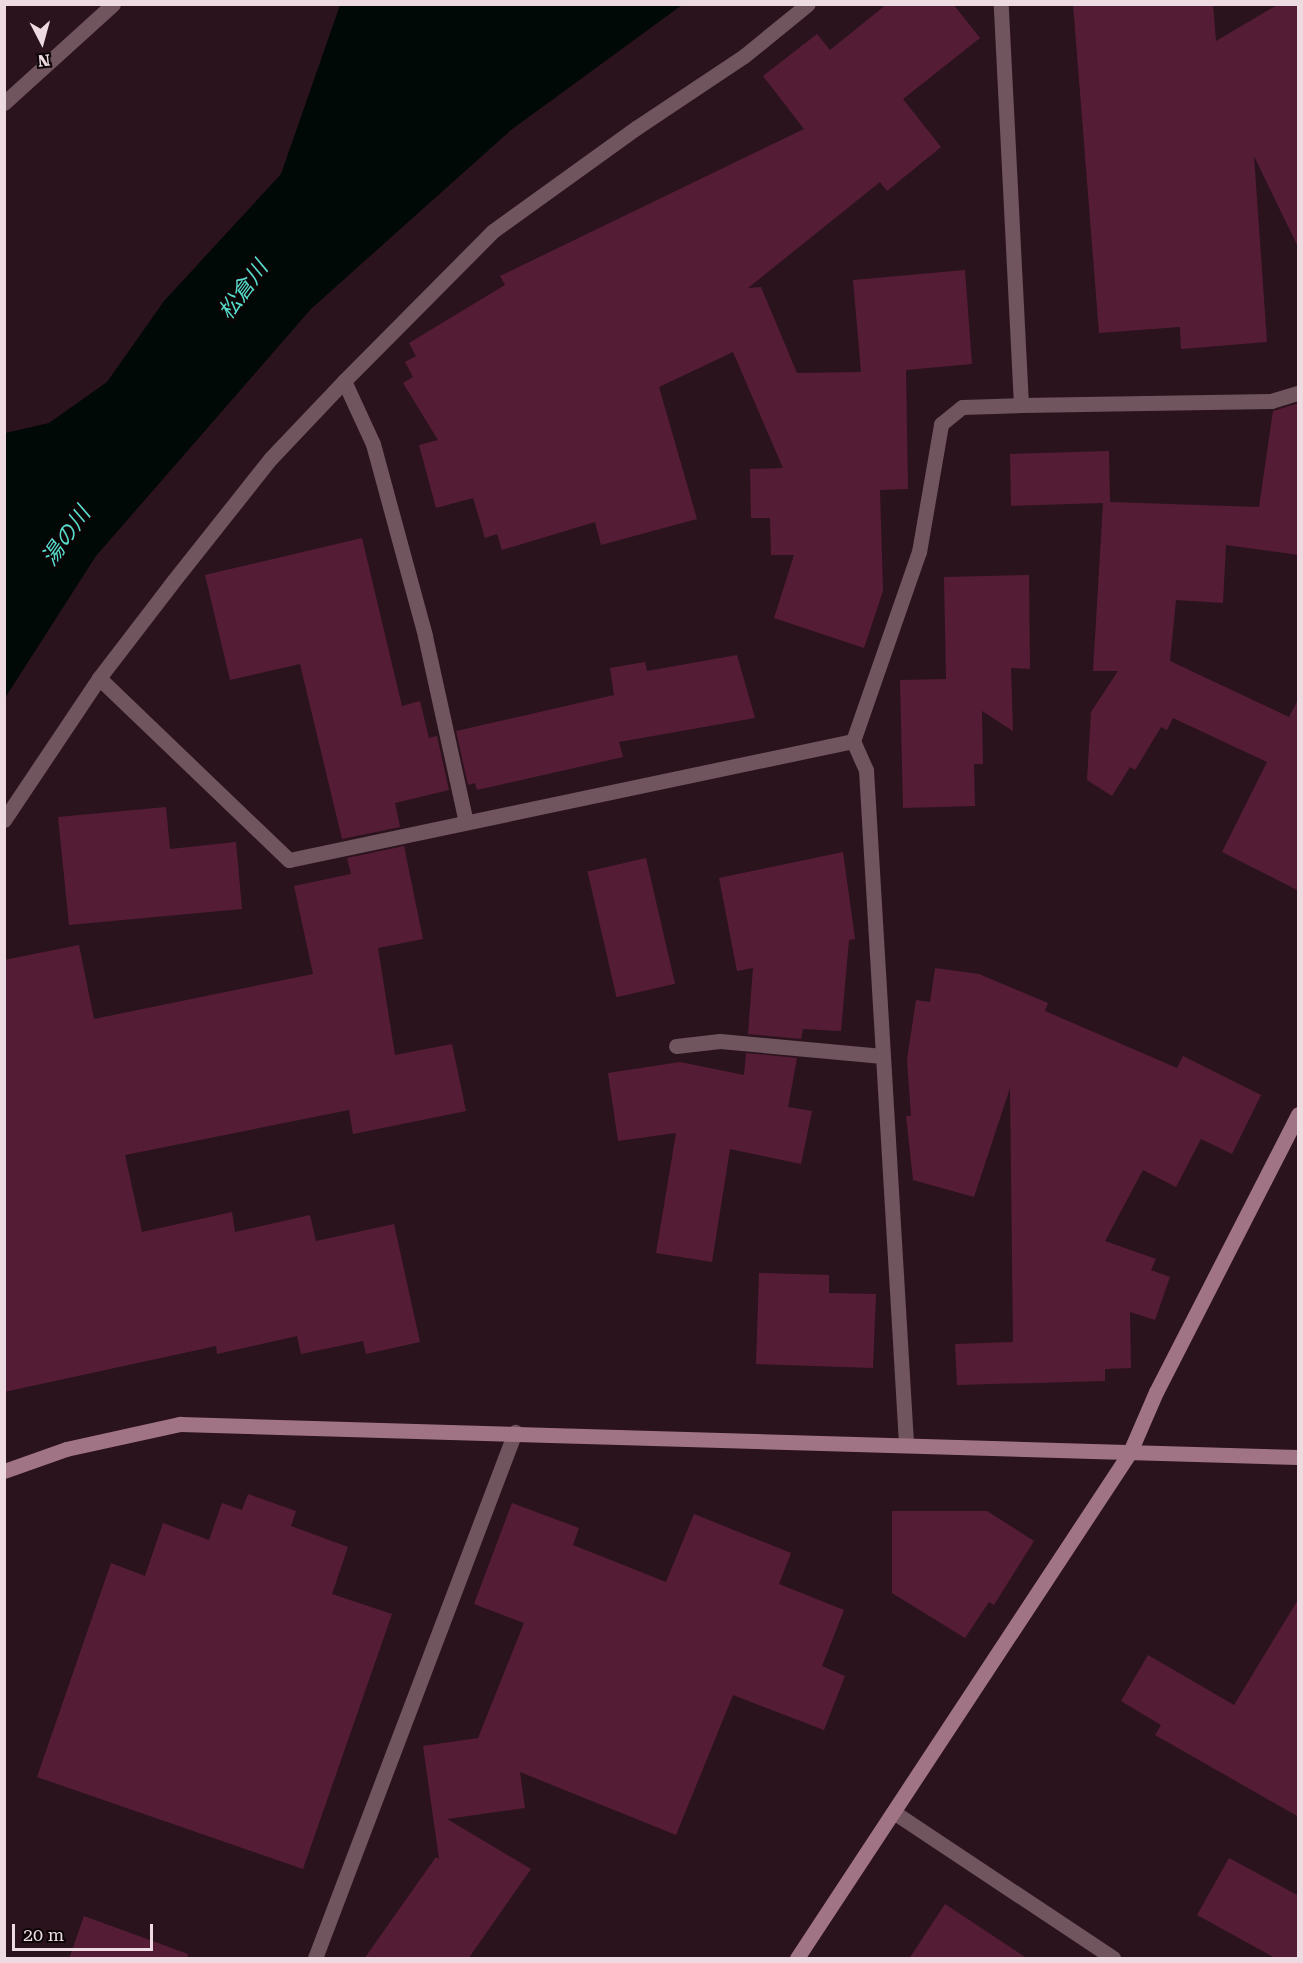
<!DOCTYPE html>
<html>
<head>
<meta charset="utf-8">
<style>
	body { margin:0 }
	#map { position:relative; width:1303px; height:1963px; overflow:hidden; background:#2b131d; font-family:"Roboto Serif","Noto Sans JP",serif }
	div>[style] { position:absolute }
	.water>* { inset:0; background:#010907 }
	.building>* { inset:0; background:#551c36; transform-origin:0 0 }
	.street>* { height:15px; margin:-7.5px; padding:0 7.5px; transform-origin:7.5px; border-radius:7.5px; background:#70545e }
	.secondary>* { height:15px; margin:-7.5px; padding:0 7.5px; transform-origin:7.5px; border-radius:7.5px; background:#a17485 }
	span { translate:-50% -50%; white-space:nowrap; text-align:center; line-height:1.15; -webkit-text-stroke:5px #0d0407; paint-order:stroke }
	.water-label { font-size:22px; color:#56ddcc; font-style:italic }
	.frame { position:absolute; inset:0; border:6px solid #eddbe1; pointer-events:none }
	.north { position:absolute; left:12px; top:12px; width:60px; height:60px; -webkit-text-stroke:4px #0d0407; paint-order:stroke; rotate:174deg; font-size:16px; font-weight:700; line-height:24px; text-align:center; color:#eddbe1 }
	.north::after { content:''; display:block; margin:auto; width:21px; height:27px; background:#eddbe1; clip-path:polygon(50% 0,100% 100%,50% 72%,0 100%) }
	.scale { position:absolute; left:12px; top:1924px; width:141px; height:27px; box-sizing:border-box; border:3px solid #eddbe1; border-top:0; padding-left:8px; font-size:18px; line-height:21px; white-space:nowrap; color:#eddbe1; -webkit-text-stroke:4px #0d0407; paint-order:stroke }
</style>
</head>
<body>
<div id="map">
	<div class="water">
		<div style="clip-path:polygon(340px 5px,682px 5px,511px 130px,311px 309px,96px 556px,5px 698px,5px 433px,49px 423px,107px 382px,164px 301px,281px 174px)"></div>
	</div>
	<div class="building">
		<div style="clip-path:polygon(887px 4px,953px 4px,980px 38px,903px 99px,941px 147px,887px 191px,880px 182px,748px 288px,761px 287px,797px 373px,861px 372px,853px 280px,965px 270px,972px 364px,906px 370px,908px 489px,880px 490px,883px 591px,864px 648px,774px 618px,794px 555px,771px 555px,770px 518px,751px 518px,750px 469px,783px 468px,733px 352px,659px 387px,697px 519px,601px 545px,595px 522px,502px 550px,497px 534px,485px 538px,473px 498px,436px 508px,419px 445px,438px 440px,403px 383px,413px 377px,405px 362px,416px 356px,409px 343px,505px 285px,500px 276px,804px 129px,763px 76px,817px 34px,830px 50px)"></div>
		<div style="clip-path:polygon(1073px 4px,1213px 4px,1216px 41px,1279px 4px,1299px 4px,1299px 249px,1254px 156px,1267px 342px,1181px 349px,1180px 327px,1099px 333px)"></div>
		<div style="clip-path:polygon(1299px 403px,1299px 555px,1226px 545px,1223px 603px,1176px 600px,1170px 661px,1289px 717px,1299px 698px,1299px 891px,1222px 852px,1267px 762px,1173px 718px,1167px 730px,1161px 727px,1135px 770px,1130px 767px,1112px 796px,1087px 780px,1091px 712px,1118px 671px,1093px 671px,1103px 503px,1011px 506px,1010px 454px,1109px 451px,1110px 502px,1259px 507px,1273px 411px)"></div>
		<div style="clip-path:polygon(362px 538px,402px 706px,420px 701px,429px 738px,437px 736px,449px 790px,395px 803px,400px 827px,342px 839px,300px 664px,230px 680px,205px 575px)"></div>
		<div style="clip-path:polygon(1029px 575px,1030px 669px,1011px 668px,1013px 731px,982px 711px,983px 764px,974px 764px,975px 806px,903px 808px,900px 680px,946px 679px,944px 577px)"></div>
		<div style="clip-path:polygon(737px 655px,755px 718px,619px 742px,623px 757px,477px 790px,475px 783px,468px 785px,456px 731px,614px 695px,610px 668px,645px 662px,647px 671px)"></div>
		<div style="clip-path:polygon(166px 807px,170px 849px,236px 842px,242px 909px,69px 925px,58px 817px)"></div>
		<div style="clip-path:polygon(404px 846px,423px 939px,378px 948px,395px 1055px,452px 1044px,466px 1111px,353px 1134px,349px 1110px,125px 1155px,142px 1232px,232px 1212px,235px 1232px,310px 1215px,316px 1241px,394px 1224px,420px 1342px,366px 1354px,363px 1341px,301px 1354px,297px 1336px,217px 1354px,216px 1346px,4px 1392px,4px 960px,79px 945px,94px 1019px,313px 974px,294px 886px,351px 874px,347px 858px)"></div>
		<div style="clip-path:polygon(843px 852px,855px 939px,849px 940px,841px 1031px,803px 1029px,801px 1039px,748px 1034px,753px 968px,737px 971px,719px 878px)"></div>
		<div style="left:646px;top:858px;width:129px;height:60px;rotate:77deg"></div>
		<div style="clip-path:polygon(935px 968px,979px 974px,1048px 1003px,1045px 1011px,1177px 1068px,1183px 1056px,1261px 1095px,1232px 1154px,1201px 1139px,1176px 1187px,1143px 1170px,1105px 1241px,1156px 1259px,1151px 1270px,1170px 1277px,1155px 1320px,1130px 1312px,1131px 1368px,1105px 1369px,1105px 1381px,957px 1385px,955px 1344px,1013px 1342px,1010px 1088px,974px 1197px,913px 1180px,906px 1116px,911px 1116px,907px 1060px,916px 1000px,930px 1002px)"></div>
		<div style="clip-path:polygon(746px 1053px,797px 1058px,788px 1107px,812px 1111px,801px 1164px,730px 1149px,712px 1262px,656px 1253px,676px 1133px,618px 1141px,608px 1073px,680px 1062px,744px 1075px)"></div>
		<div style="clip-path:polygon(759px 1273px,829px 1275px,829px 1293px,876px 1294px,873px 1368px,756px 1364px)"></div>
		<div style="clip-path:polygon(248px 1494px,296px 1511px,291px 1526px,348px 1547px,332px 1594px,392px 1614px,303px 1869px,37px 1777px,111px 1563px,145px 1576px,163px 1523px,209px 1540px,222px 1503px,242px 1510px)"></div>
		<div style="clip-path:polygon(512px 1503px,579px 1528px,573px 1545px,666px 1582px,694px 1514px,791px 1553px,779px 1584px,844px 1610px,822px 1666px,845px 1676px,824px 1730px,733px 1695px,676px 1835px,520px 1772px,525px 1808px,447px 1819px,531px 1869px,468px 1959px,364px 1959px,436px 1857px,439px 1859px,423px 1746px,478px 1738px,524px 1623px,474px 1604px)"></div>
		<div style="clip-path:polygon(892px 1511px,987px 1511px,1034px 1541px,994px 1605px,989px 1602px,965px 1638px,892px 1593px)"></div>
		<div style="clip-path:polygon(1299px 1598px,1299px 1817px,1155px 1735px,1161px 1725px,1121px 1701px,1148px 1655px,1234px 1705px)"></div>
		<div style="clip-path:polygon(1229px 1858px,1299px 1896px,1299px 1959px,1277px 1959px,1197px 1915px)"></div>
		<div style="clip-path:polygon(945px 1904px,1028px 1959px,909px 1959px)"></div>
		<div style="clip-path:polygon(84px 1916px,188px 1954px,187px 1959px,69px 1959px)"></div>
	</div>
	<div class="street">
		<div style="left:4px;top:103px;width:147px;rotate:-42.2deg"></div>
		<div style="left:344px;top:381px;width:69px;rotate:65.3deg"></div>
		<div style="left:373px;top:444px;width:199px;rotate:74.8deg"></div>
		<div style="left:425px;top:636px;width:190px;rotate:77.6deg"></div>
		<div style="left:1021px;top:405px;width:250px;rotate:-0.9deg"></div>
		<div style="left:1271px;top:401px;width:28px;rotate:-17deg"></div>
		<div style="left:99px;top:678px;width:263px;rotate:43.8deg"></div>
		<div style="left:289px;top:860px;width:576px;rotate:-11.91deg"></div>
		<div style="left:4px;top:820px;width:171px;rotate:-56.2deg"></div>
		<div style="left:99px;top:678px;width:118px;rotate:-52.5deg"></div>
		<div style="left:171px;top:584px;width:161px;rotate:-51.6deg"></div>
		<div style="left:271px;top:458px;width:106px;rotate:-46.5deg"></div>
		<div style="left:344px;top:381px;width:211px;rotate:-45.2deg"></div>
		<div style="left:493px;top:231px;width:176px;rotate:-35.8deg"></div>
		<div style="left:636px;top:128px;width:130px;rotate:-33.7deg"></div>
		<div style="left:744px;top:56px;width:82px;rotate:-39.1deg"></div>
		<div style="left:676px;top:1046px;width:44px;rotate:-6.5deg"></div>
		<div style="left:720px;top:1041px;width:163px;rotate:5.3deg"></div>
		<div style="left:906px;top:1443px;width:674px;rotate:-93.4deg"></div>
		<div style="left:866px;top:770px;width:32px;rotate:-114deg"></div>
		<div style="left:853px;top:741px;width:200px;rotate:-70.8deg"></div>
		<div style="left:919px;top:552px;width:130px;rotate:-80.2deg"></div>
		<div style="left:941px;top:424px;width:27px;rotate:-39deg"></div>
		<div style="left:962px;top:407px;width:59px;rotate:-1.9deg"></div>
		<div style="left:1021px;top:405px;width:401px;rotate:-92.9deg"></div>
		<div style="left:895px;top:1813px;width:262px;rotate:33.6deg"></div>
		<div style="left:315px;top:1958px;width:563px;rotate:-69.18deg"></div>
	</div>
	<div class="secondary">
		<div style="left:4px;top:1471px;width:66px;rotate:-19.5deg"></div>
		<div style="left:66px;top:1449px;width:117px;rotate:-12.4deg"></div>
		<div style="left:180px;top:1424px;width:1118px;rotate:1.69deg"></div>
		<div style="left:797px;top:1958px;width:606px;rotate:-56.65deg"></div>
		<div style="left:1130px;top:1452px;width:65px;rotate:-66.6deg"></div>
		<div style="left:1156px;top:1392px;width:312px;rotate:-62.9deg"></div>
	</div>
	<div class="water-label">
		<span style="left:243px;top:290px;rotate:-54deg">松倉川</span>
		<span style="left:66px;top:536px;rotate:-55deg">湯の川</span>
	</div>
	<div class="frame"></div>
	<div class="north">N</div>
	<div class="scale">20 m</div>
</div>
</body>
</html>
